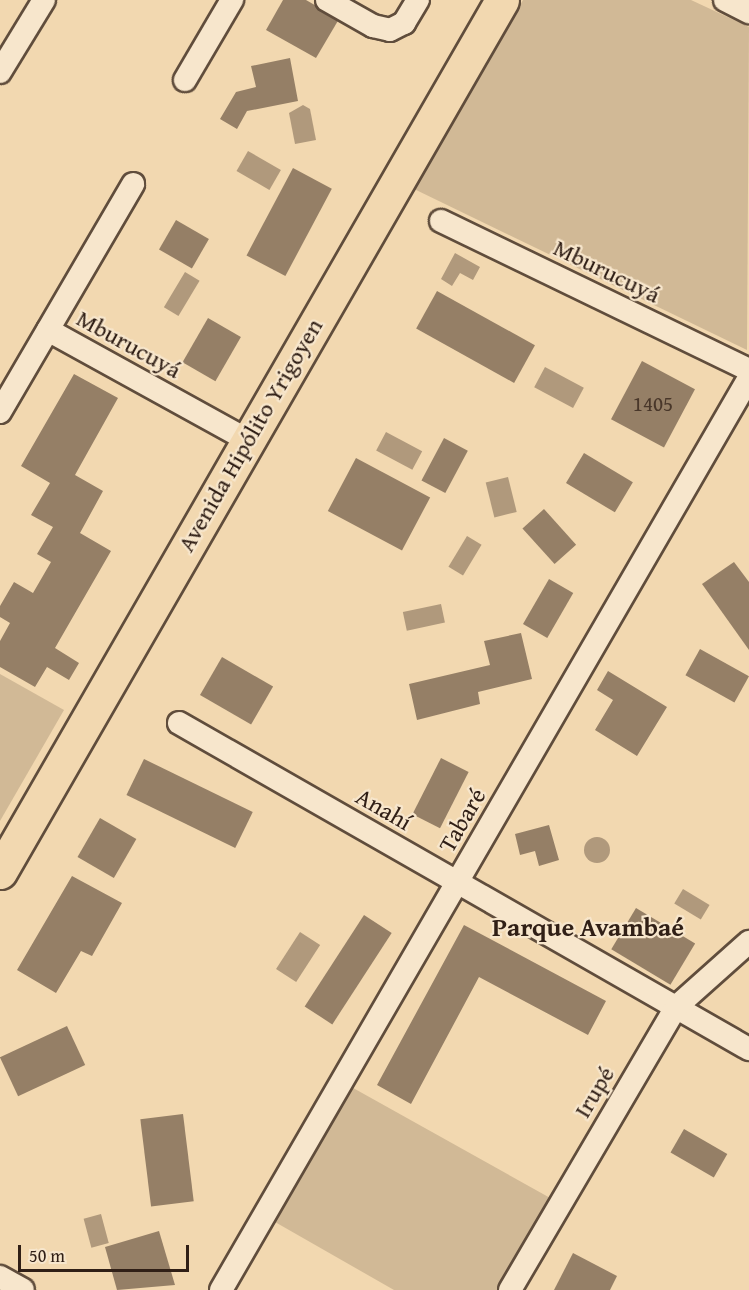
<!DOCTYPE html>
<html>
<head>
<meta charset="utf-8">
<style>
	body { margin:0 }
	#map { position:relative; width:749px; height:1290px; overflow:hidden; background:#f2d8b0; font-family:"Gentium Book Plus",serif }
	div>[style] { position:absolute }
	.green>* { inset:0; background:#d1b996 }
	.water>* { inset:0; background:#b0997c; transform-origin:0 0 }
	.round { border-radius:50% }
	.building>* { inset:0; background:#957f66; transform-origin:0 0 }
	.roads { filter:drop-shadow(2px 0 #604d3c) drop-shadow(-2px 0 #604d3c) drop-shadow(0 2px #604d3c) drop-shadow(0 -2px #604d3c) }
	.street>* { height:22px; margin:-11px; padding:0 11px; transform-origin:11px; border-radius:11px; background:#f7e6cc }
	.primary>* { height:33px; margin:-16.5px; padding:0 16.5px; transform-origin:16.5px; border-radius:16.5px; background:#f2d8b0 }
	span { translate:-50% -50%; white-space:nowrap; text-align:center; line-height:1.15; -webkit-text-stroke:4.5px #f7e6cc; paint-order:stroke }
	.number-label { font-size:21px; color:#49372a }
	.number-label span { -webkit-text-stroke-width:0 }
	.street-label { font-size:24px; color:#301f16 }
	.neighbourhood-label { font-size:26px; color:#301f16; font-weight:700 }
	.scale { position:absolute; left:18px; top:1245px; width:171px; height:27px; box-sizing:border-box; border:3px solid #301f16; border-top:0; padding-left:8px; font-size:18px; line-height:21px; white-space:nowrap; color:#301f16; -webkit-text-stroke:4px #f7e6cc; paint-order:stroke }
</style>
</head>
<body>
<div id="map">
	<div class="green">
		<div style="clip-path:polygon(523px 0,691px 0,749px 27px,747px 350px,412px 188px)"></div>
		<div style="clip-path:polygon(0 674px,64px 710px,0 821px)"></div>
		<div style="clip-path:polygon(346px 1084px,552px 1199px,502px 1290px,394px 1290px,268px 1218px)"></div>
	</div>
	<div class="water">
		<div style="clip-path:polygon(303px 105px,310px 109px,316px 140px,295px 144px,289px 113px)"></div>
		<div style="left:248px;top:151px;width:38px;height:23px;rotate:30deg"></div>
		<div style="clip-path:polygon(455px 253px,480px 267px,473px 280px,460px 273px,452px 286px,441px 279px)"></div>
		<div style="left:185px;top:272px;width:17px;height:41px;rotate:31deg"></div>
		<div style="left:545px;top:367px;width:44px;height:23px;rotate:28deg"></div>
		<div style="left:386px;top:432px;width:41px;height:21px;rotate:28deg"></div>
		<div style="left:508px;top:477px;width:36px;height:23px;rotate:76deg"></div>
		<div style="left:467px;top:536px;width:17px;height:36px;rotate:31deg"></div>
		<div style="left:441px;top:604px;width:19px;height:39px;rotate:78deg"></div>
		<div class="round" style="left:584px;top:837px;width:26px;height:26px"></div>
		<div style="left:683px;top:889px;width:31px;height:17px;rotate:31deg"></div>
		<div style="left:300px;top:932px;width:24px;height:44px;rotate:33deg"></div>
		<div style="left:101px;top:1214px;width:30px;height:18px;rotate:75deg"></div>
	</div>
	<div class="building">
		<div style="clip-path:polygon(283px 0,306px 0,339px 19px,316px 58px,266px 30px)"></div>
		<div style="clip-path:polygon(290px 58px,298px 101px,247px 111px,237px 129px,220px 119px,236px 92px,256px 87px,251px 66px)"></div>
		<div style="left:293px;top:168px;width:44px;height:99px;rotate:28deg"></div>
		<div style="left:176px;top:220px;width:38px;height:34px;rotate:30deg"></div>
		<div style="left:437px;top:291px;width:112px;height:43px;rotate:29deg"></div>
		<div style="left:208px;top:318px;width:38px;height:51px;rotate:30deg"></div>
		<div style="left:642px;top:361px;width:60px;height:66px;rotate:28deg"></div>
		<div style="clip-path:polygon(74px 374px,118px 398px,75px 475px,103px 491px,80px 533px,111px 551px,55px 648px,79px 663px,69px 680px,47px 667px,35px 687px,0 667px,0 641px,10px 623px,0 617px,0 606px,14px 582px,33px 593px,51px 562px,37px 554px,53px 527px,31px 515px,50px 483px,21px 466px)"></div>
		<div style="left:444px;top:438px;width:27px;height:48px;rotate:28deg"></div>
		<div style="left:584px;top:453px;width:57px;height:35px;rotate:31deg"></div>
		<div style="left:356px;top:458px;width:84px;height:60px;rotate:28deg"></div>
		<div style="left:544px;top:509px;width:48px;height:29px;rotate:48deg"></div>
		<div style="clip-path:polygon(734px 562px,749px 582px,749px 650px,702px 584px)"></div>
		<div style="left:549px;top:579px;width:28px;height:52px;rotate:30deg"></div>
		<div style="clip-path:polygon(521px 633px,532px 679px,478px 692px,480px 704px,417px 720px,409px 684px,490px 665px,484px 641px)"></div>
		<div style="left:700px;top:649px;width:56px;height:30px;rotate:29deg"></div>
		<div style="left:222px;top:657px;width:59px;height:44px;rotate:30deg"></div>
		<div style="clip-path:polygon(608px 671px,667px 707px,637px 756px,595px 730px,613px 700px,597px 690px)"></div>
		<div style="left:441px;top:758px;width:31px;height:63px;rotate:27deg"></div>
		<div style="left:144px;top:759px;width:121px;height:40px;rotate:26deg"></div>
		<div style="left:100px;top:818px;width:42px;height:45px;rotate:30deg"></div>
		<div style="clip-path:polygon(549px 825px,559px 860px,539px 866px,535px 851px,520px 855px,515px 834px)"></div>
		<div style="clip-path:polygon(72px 876px,122px 903px,92px 956px,81px 951px,56px 993px,17px 970px)"></div>
		<div style="left:636px;top:908px;width:69px;height:48px;rotate:31deg"></div>
		<div style="left:364px;top:915px;width:33px;height:109px;rotate:33deg"></div>
		<div style="clip-path:polygon(464px 925px,606px 1001px,588px 1035px,479px 977px,411px 1104px,377px 1085px)"></div>
		<div style="left:67px;top:1026px;width:43px;height:74px;rotate:65deg"></div>
		<div style="left:183px;top:1114px;width:88px;height:43px;rotate:83deg"></div>
		<div style="left:684px;top:1129px;width:50px;height:27px;rotate:30deg"></div>
		<div style="clip-path:polygon(159px 1231px,175px 1285px,117px 1290px,105px 1247px)"></div>
		<div style="clip-path:polygon(573px 1253px,617px 1276px,610px 1290px,554px 1290px)"></div>
	</div>
	<div class="roads">
		<div class="street">
			<div style="left:327px;top:0;width:53px;rotate:29.5deg"></div>
			<div style="left:373px;top:26px;width:17px;rotate:13deg"></div>
			<div style="left:390px;top:30px;width:16px;rotate:-27deg"></div>
			<div style="left:404px;top:23px;width:27px;rotate:-59deg"></div>
			<div style="left:725px;top:0;width:27px;rotate:27deg"></div>
			<div style="left:0;top:72px;width:84px;rotate:-58.6deg"></div>
			<div style="left:185px;top:80px;width:93px;rotate:-59.6deg"></div>
			<div style="left:441px;top:221px;width:342px;rotate:25.8deg"></div>
			<div style="left:48px;top:330px;width:227px;rotate:28.9deg"></div>
			<div style="left:0;top:412px;width:264px;rotate:-59.7deg"></div>
			<div style="left:179px;top:723px;width:657px;rotate:29.77deg"></div>
			<div style="left:0;top:1277px;width:26px;rotate:29deg"></div>
			<div style="left:221px;top:1290px;width:1054px;rotate:-59.93deg"></div>
			<div style="left:510px;top:1290px;width:328px;rotate:-59.6deg"></div>
			<div style="left:676px;top:1007px;width:98px;rotate:-41.7deg"></div>
		</div>
		<div class="primary">
			<div style="left:0;top:872px;width:1006px;rotate:-60.07deg"></div>
		</div>
	</div>
	<div class="number-label">
		<span style="left:653px;top:404px">1405</span>
	</div>
	<div class="street-label">
		<span style="left:607px;top:271px;rotate:26deg">Mburucuyá</span>
		<span style="left:129px;top:344px;rotate:29deg">Mburucuyá</span>
		<span style="left:250px;top:435px;rotate:-60deg">Avenida Hipólito Yrigoyen</span>
		<span style="left:384px;top:809px;rotate:30deg">Anahí</span>
		<span style="left:462px;top:820px;rotate:-60deg">Tabaré</span>
		<span style="left:594px;top:1092px;rotate:-59deg">Irupé</span>
	</div>
	<div class="neighbourhood-label">
		<span style="left:588px;top:927px">Parque Avambaé</span>
	</div>
	<div class="scale">50 m</div>
</div>
</body>
</html>
